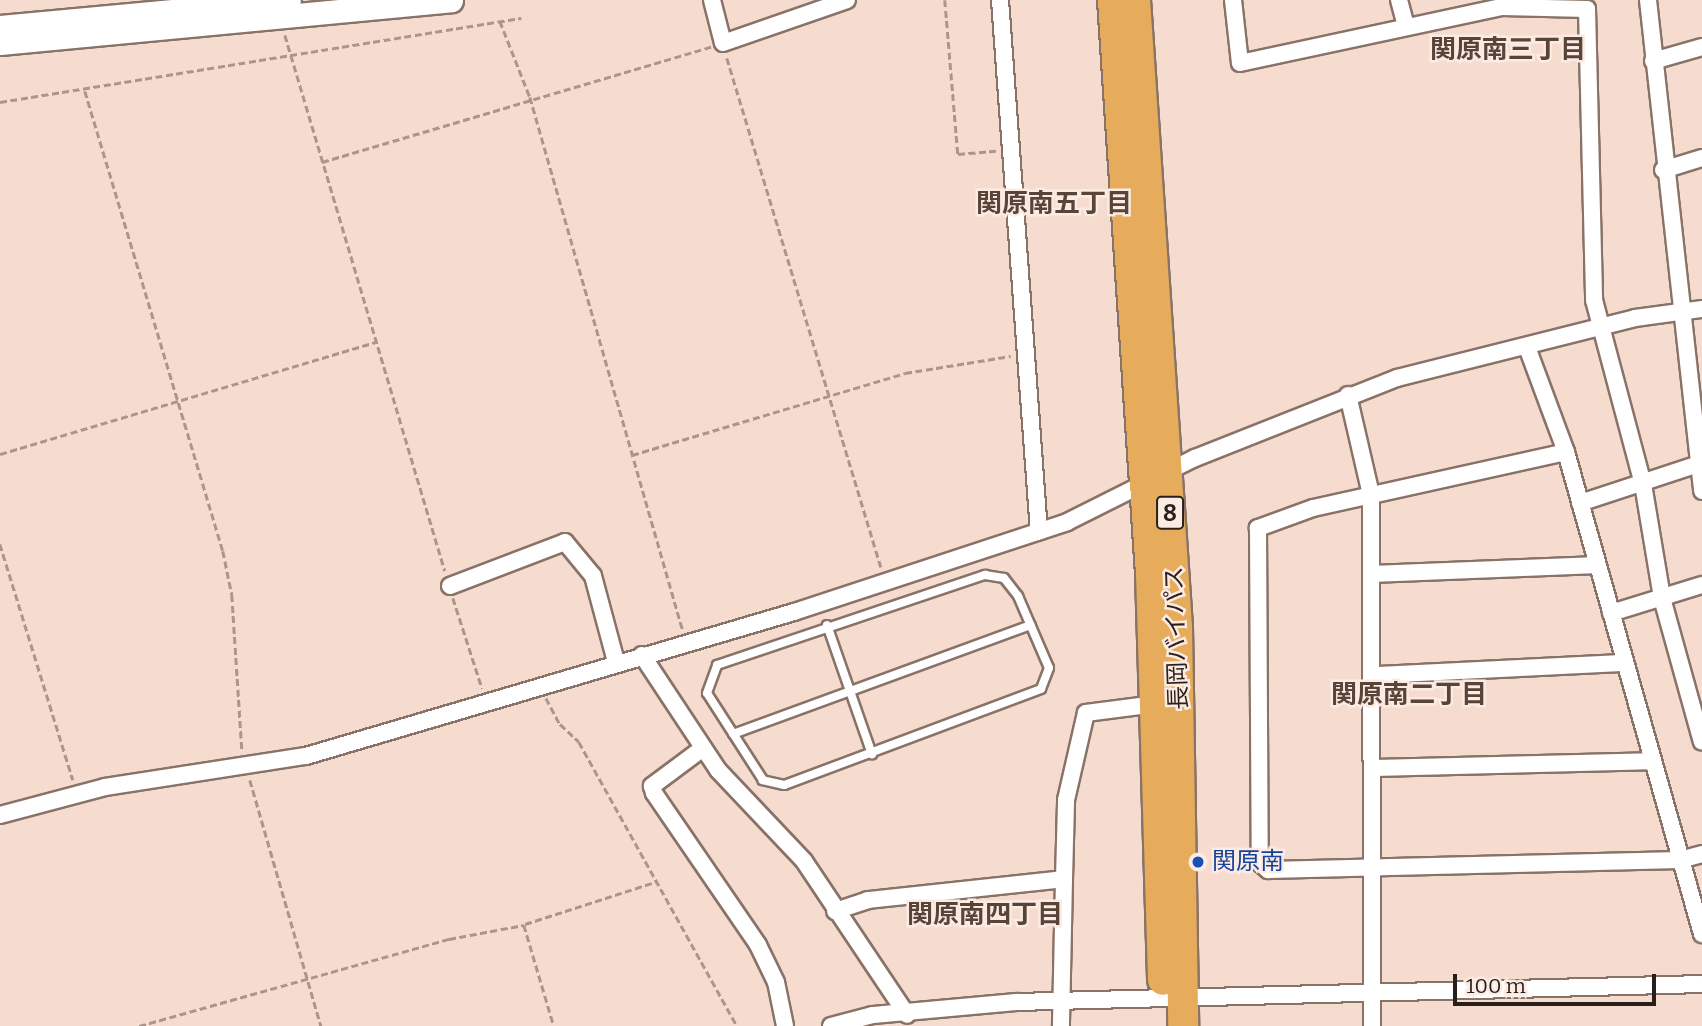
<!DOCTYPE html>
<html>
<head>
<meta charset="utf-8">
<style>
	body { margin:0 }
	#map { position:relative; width:1702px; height:1026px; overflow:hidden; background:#f6dbcf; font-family:Bitter,"Noto Sans JP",serif }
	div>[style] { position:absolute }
	.path>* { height:2.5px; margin-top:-1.25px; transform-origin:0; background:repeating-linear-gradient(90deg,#ab968d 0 7px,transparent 0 10.5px) }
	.roads { filter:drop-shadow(2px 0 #897267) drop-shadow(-2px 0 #897267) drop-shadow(0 2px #897267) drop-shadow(0 -2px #897267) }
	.lane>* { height:8px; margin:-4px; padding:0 4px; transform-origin:4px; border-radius:4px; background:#fff }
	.street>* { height:16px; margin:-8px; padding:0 8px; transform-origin:8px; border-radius:8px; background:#fff }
	.secondary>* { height:23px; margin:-11.5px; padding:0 11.5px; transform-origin:11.5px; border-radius:11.5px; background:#fff }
	.highway>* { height:30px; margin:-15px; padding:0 15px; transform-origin:15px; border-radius:15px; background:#e6ac5b }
	.dots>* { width:19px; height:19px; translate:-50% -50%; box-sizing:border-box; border:4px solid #fbebe3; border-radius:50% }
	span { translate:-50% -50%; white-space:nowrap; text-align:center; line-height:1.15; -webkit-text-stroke:5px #fbebe3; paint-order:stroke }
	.shield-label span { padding:2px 5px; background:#fbebe3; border:2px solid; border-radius:5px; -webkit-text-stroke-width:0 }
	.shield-label { font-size:23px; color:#281f1a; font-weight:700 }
	.street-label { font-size:24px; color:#281f1a }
	.transit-label { font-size:24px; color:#164399 }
	.left { translate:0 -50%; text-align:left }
	.neighbourhood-label { font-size:26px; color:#594439; font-weight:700 }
	.scale { position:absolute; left:1453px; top:974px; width:203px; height:32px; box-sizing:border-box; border:4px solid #281f1a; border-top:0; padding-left:9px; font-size:21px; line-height:24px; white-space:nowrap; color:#281f1a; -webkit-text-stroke:5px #fbebe3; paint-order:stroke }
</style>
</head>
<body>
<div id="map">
	<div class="path">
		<div style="left:945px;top:0;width:155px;rotate:85.2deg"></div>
		<div style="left:958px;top:154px;width:38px;rotate:-5deg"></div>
		<div style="left:500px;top:21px;width:82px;rotate:68.5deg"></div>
		<div style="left:530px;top:97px;width:555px;rotate:74.01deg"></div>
		<div style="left:285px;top:35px;width:559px;rotate:73.38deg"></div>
		<div style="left:727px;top:58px;width:532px;rotate:73.17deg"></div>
		<div style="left:85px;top:91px;width:480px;rotate:73.3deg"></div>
		<div style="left:223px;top:551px;width:45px;rotate:78.4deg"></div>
		<div style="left:232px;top:595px;width:155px;rotate:86.3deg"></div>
		<div style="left:0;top:102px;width:528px;rotate:-9.16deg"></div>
		<div style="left:322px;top:162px;width:406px;rotate:-16.5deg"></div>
		<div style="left:0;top:454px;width:392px;rotate:-16.6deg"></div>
		<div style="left:632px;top:455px;width:285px;rotate:-16.7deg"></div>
		<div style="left:905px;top:373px;width:107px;rotate:-9.1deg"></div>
		<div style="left:0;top:544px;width:247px;rotate:72.8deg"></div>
		<div style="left:453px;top:598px;width:95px;rotate:72.1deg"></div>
		<div style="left:546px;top:698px;width:30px;rotate:62deg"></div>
		<div style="left:560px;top:724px;width:26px;rotate:43deg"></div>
		<div style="left:579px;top:742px;width:325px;rotate:60.9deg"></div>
		<div style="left:250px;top:780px;width:256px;rotate:73.9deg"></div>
		<div style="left:525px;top:924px;width:137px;rotate:-17.9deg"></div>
		<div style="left:139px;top:1026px;width:322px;rotate:-15.7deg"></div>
		<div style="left:449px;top:939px;width:76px;rotate:-10.6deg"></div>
		<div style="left:524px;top:925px;width:105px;rotate:73.5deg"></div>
	</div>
	<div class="roads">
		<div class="lane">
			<div style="left:985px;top:575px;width:19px;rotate:9deg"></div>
			<div style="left:1004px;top:578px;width:23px;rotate:52deg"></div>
			<div style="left:1018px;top:596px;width:78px;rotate:66.7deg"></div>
			<div style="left:1049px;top:668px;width:22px;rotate:111deg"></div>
			<div style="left:1041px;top:689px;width:274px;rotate:159.5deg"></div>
			<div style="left:784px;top:785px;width:22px;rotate:-167deg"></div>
			<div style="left:763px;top:780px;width:103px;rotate:-122.8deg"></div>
			<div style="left:707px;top:693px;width:30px;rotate:-70deg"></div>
			<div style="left:717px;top:665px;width:283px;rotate:-18.6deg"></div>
			<div style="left:827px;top:625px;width:137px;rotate:70.8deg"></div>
			<div style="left:733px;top:734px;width:317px;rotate:-20.1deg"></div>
		</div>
		<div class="street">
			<div style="left:712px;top:0;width:44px;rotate:75.7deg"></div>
			<div style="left:723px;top:43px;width:131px;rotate:-19.1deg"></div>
			<div style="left:1000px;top:0;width:533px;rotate:85.81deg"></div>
			<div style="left:1233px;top:0;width:63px;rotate:83.7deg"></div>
			<div style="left:1240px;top:63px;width:268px;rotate:-12.1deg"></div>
			<div style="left:1502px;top:7px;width:85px;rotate:1.3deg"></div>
			<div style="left:1587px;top:9px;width:291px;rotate:88.6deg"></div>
			<div style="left:1594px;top:300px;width:190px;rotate:75.1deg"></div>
			<div style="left:1643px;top:484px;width:116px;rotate:80.5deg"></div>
			<div style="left:1662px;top:598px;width:149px;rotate:74.5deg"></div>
			<div style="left:1399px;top:0;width:28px;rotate:75deg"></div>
			<div style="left:1648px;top:0;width:494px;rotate:83.7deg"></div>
			<div style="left:1653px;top:61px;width:51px;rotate:-15.9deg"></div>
			<div style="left:1663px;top:170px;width:41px;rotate:-17.1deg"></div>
			<div style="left:1527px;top:347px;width:112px;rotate:69.6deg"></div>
			<div style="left:1566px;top:452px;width:501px;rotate:74.24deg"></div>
			<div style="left:1348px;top:395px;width:103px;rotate:77deg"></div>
			<div style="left:1371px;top:495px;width:531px;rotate:89.89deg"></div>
			<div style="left:1566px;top:452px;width:259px;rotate:167.5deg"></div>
			<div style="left:1313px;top:508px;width:59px;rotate:160deg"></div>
			<div style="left:1258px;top:528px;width:335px;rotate:89.7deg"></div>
			<div style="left:1260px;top:863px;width:11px;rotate:41deg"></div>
			<div style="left:1268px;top:870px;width:412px;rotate:-1.4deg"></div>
			<div style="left:1680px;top:860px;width:23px;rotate:-15deg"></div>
			<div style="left:1580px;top:503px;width:128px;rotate:-18.2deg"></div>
			<div style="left:1373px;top:574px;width:224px;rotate:-2.3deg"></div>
			<div style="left:450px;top:586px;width:123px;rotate:-20.9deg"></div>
			<div style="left:565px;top:542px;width:44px;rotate:50.5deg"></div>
			<div style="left:593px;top:576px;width:89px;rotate:75deg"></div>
			<div style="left:1611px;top:613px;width:95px;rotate:-17.1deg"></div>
			<div style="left:642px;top:655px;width:138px;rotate:56.5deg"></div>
			<div style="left:718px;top:770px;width:125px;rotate:46.6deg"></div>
			<div style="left:804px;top:861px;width:185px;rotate:56.2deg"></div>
			<div style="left:1376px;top:675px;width:248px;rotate:-2.8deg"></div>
			<div style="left:703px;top:748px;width:64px;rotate:143.3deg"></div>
			<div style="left:652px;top:786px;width:7px;rotate:74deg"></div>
			<div style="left:654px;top:793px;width:184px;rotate:55.6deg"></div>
			<div style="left:758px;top:945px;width:41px;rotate:64.1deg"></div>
			<div style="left:776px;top:982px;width:45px;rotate:78.4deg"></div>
			<div style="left:1372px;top:768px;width:280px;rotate:-1.4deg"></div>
			<div style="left:0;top:815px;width:109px;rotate:-14.9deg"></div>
			<div style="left:105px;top:787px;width:203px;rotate:-8.8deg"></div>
			<div style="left:306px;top:756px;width:509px;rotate:-16.44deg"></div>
			<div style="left:794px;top:612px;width:287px;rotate:-18.2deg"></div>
			<div style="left:1067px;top:522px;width:143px;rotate:-26.6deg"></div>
			<div style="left:1195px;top:458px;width:217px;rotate:-21.6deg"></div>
			<div style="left:1397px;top:378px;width:245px;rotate:-14.1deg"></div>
			<div style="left:1635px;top:318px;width:68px;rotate:-7.7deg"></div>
			<div style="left:1064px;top:879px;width:79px;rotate:-88.5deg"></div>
			<div style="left:1066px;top:800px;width:89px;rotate:-77.1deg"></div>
			<div style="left:1086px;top:713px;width:70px;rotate:-7.4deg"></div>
			<div style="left:835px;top:911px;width:35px;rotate:-18deg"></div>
			<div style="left:868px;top:900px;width:197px;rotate:-6.1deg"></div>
			<div style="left:1064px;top:879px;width:147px;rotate:91.2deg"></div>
			<div style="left:831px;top:1026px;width:43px;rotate:-14.7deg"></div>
			<div style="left:873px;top:1015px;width:144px;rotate:-5.2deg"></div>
			<div style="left:1016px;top:1002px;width:686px;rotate:-1.5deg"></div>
		</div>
		<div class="secondary">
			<div style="left:0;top:27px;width:290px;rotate:-5.3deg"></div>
			<div style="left:0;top:43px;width:453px;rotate:-5.4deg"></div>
		</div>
		<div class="highway">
			<div style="left:1113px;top:0;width:574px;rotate:86.21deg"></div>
			<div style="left:1151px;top:573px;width:407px;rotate:88.3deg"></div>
			<div style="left:1135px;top:0;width:628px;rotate:86.17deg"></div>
			<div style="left:1177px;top:627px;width:399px;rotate:89.1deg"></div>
		</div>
	</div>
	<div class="dots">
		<div style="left:1198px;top:862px;background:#1a4fb4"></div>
	</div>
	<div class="shield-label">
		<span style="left:1170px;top:513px">8</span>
	</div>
	<div class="street-label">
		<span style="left:1177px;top:638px;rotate:-92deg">長岡バイパス</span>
	</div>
	<div class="transit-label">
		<span class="left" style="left:1212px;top:862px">関原南</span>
	</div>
	<div class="neighbourhood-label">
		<span style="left:1508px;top:50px">関原南三丁目</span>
		<span style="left:1054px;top:204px">関原南五丁目</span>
		<span style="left:1409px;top:695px">関原南二丁目</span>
		<span style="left:985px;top:915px">関原南四丁目</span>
	</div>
	<div class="scale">100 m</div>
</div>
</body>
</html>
